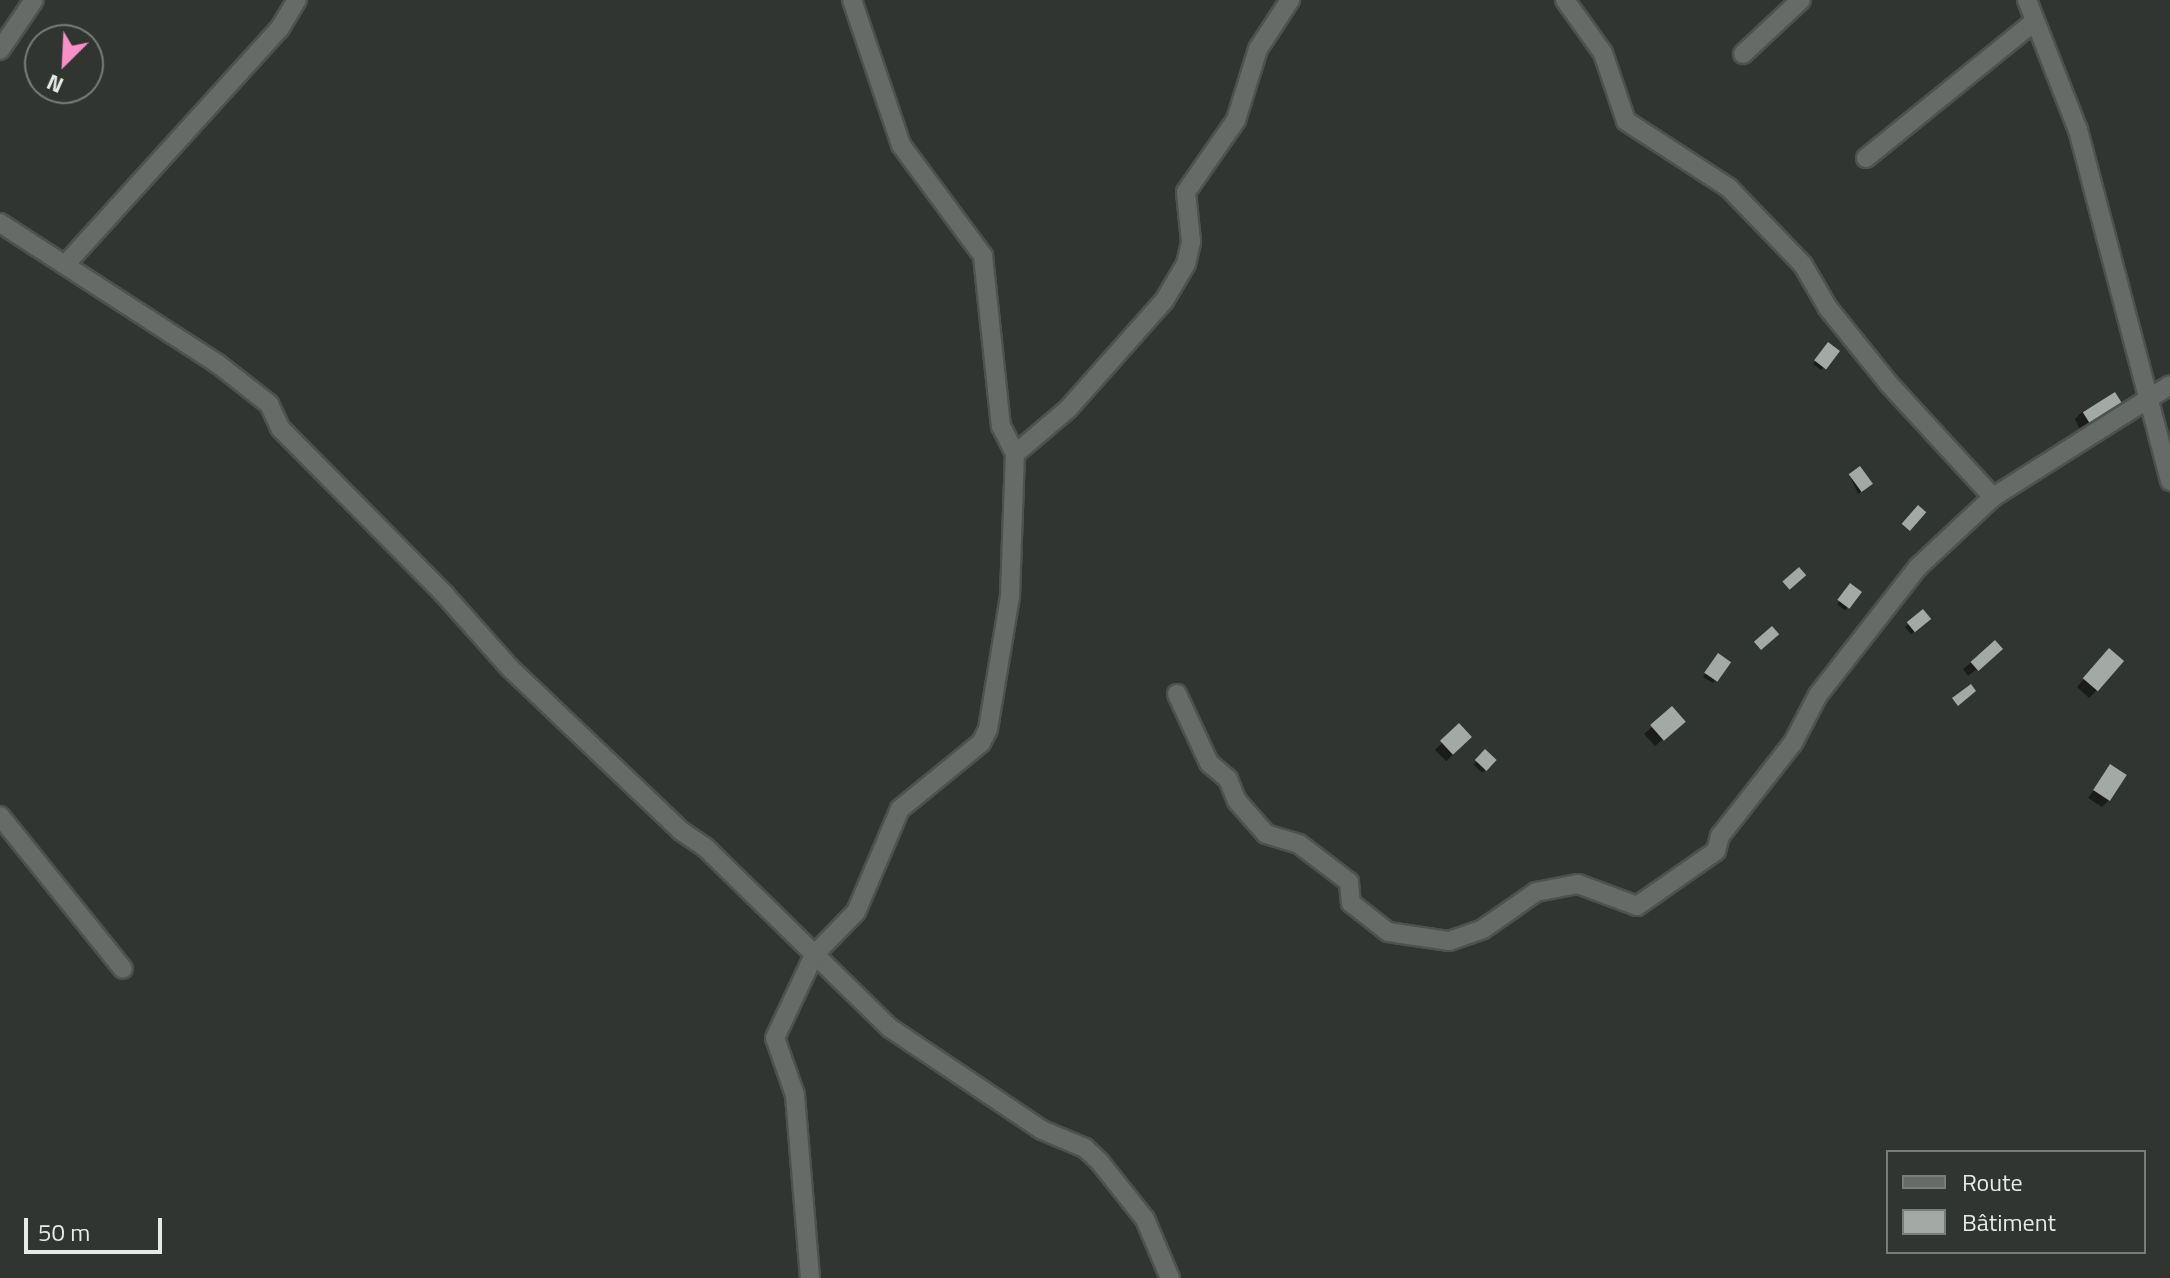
<!DOCTYPE html>
<html>
<head>
<meta charset="utf-8">
<style>
	body { margin:0 }
	#map { position:relative; width:2170px; height:1278px; overflow:hidden; background:#303531; font-family:"Titillium Web",sans-serif }
	div>[style] { position:absolute }
	.shadow>* { inset:0; background:#0007; transform-origin:0 0 }
	.building>* { inset:0; background:#a3a9a4; transform-origin:0 0 }
	.roads { filter:drop-shadow(2px 0 #4e524f) drop-shadow(-2px 0 #4e524f) drop-shadow(0 2px #4e524f) drop-shadow(0 -2px #4e524f) }
	.street>* { height:18px; margin:-9px; padding:0 9px; transform-origin:9px; border-radius:9px; background:#666b67 }
	span { translate:-50% -50%; white-space:nowrap; text-align:center; line-height:1.15; -webkit-text-stroke:8px #303531; paint-order:stroke }
	.legend { position:absolute; left:1886px; top:1150px; width:260px; height:104px; box-sizing:border-box; background:#303531; border:2px solid #797d7a; margin:0; padding:10px 14px; list-style:none; font-size:24px; color:#e7eae8 }
	.legend li { display:flex; align-items:center; gap:16px; height:40px }
	.legend b { width:40px; border:2px solid #797d7a }
	.north { position:absolute; left:24px; top:24px; width:80px; height:80px; box-sizing:border-box; background:#303531; border:2px solid #797d7a; border-radius:50%; rotate:204deg; font-size:22px; font-weight:700; line-height:32px; text-align:center; color:#e7eae8 }
	.north::after { content:''; display:block; margin:auto; width:28px; height:36px; background:#f98fc9; clip-path:polygon(50% 0,100% 100%,50% 72%,0 100%) }
	.scale { position:absolute; left:24px; top:1218px; width:138px; height:36px; box-sizing:border-box; border:4px solid #e7eae8; border-top:0; padding-left:10px; font-size:24px; line-height:28px; white-space:nowrap; color:#e7eae8; -webkit-text-stroke:6px #303531; paint-order:stroke }
</style>
</head>
<body>
<div id="map">
	<div class="shadow">
		<div style="clip-path:polygon(1826px 348px,1824px 367px,1821px 370px,1813px 364px)"></div>
		<div style="clip-path:polygon(2115px 394px,2119px 403px,2112px 410px,2079px 428px,2075px 419px,2082px 412px)"></div>
		<div style="clip-path:polygon(1850px 476px,1868px 486px,1858px 494px)"></div>
		<div style="left:1851px;top:586px;width:10px;height:23px;rotate:37deg"></div>
		<div style="clip-path:polygon(1923px 612px,1926px 622px,1911px 634px,1905px 627px)"></div>
		<div style="clip-path:polygon(1995px 643px,1993px 656px,1968px 676px,1963px 669px)"></div>
		<div style="clip-path:polygon(2102px 658px,2096px 691px,2089px 698px,2077px 687px)"></div>
		<div style="clip-path:polygon(1715px 659px,1728px 662px,1713px 683px,1703px 677px)"></div>
		<div style="clip-path:polygon(1672px 709px,1676px 728px,1655px 746px,1644px 734px)"></div>
		<div style="left:1459px;top:726px;width:16px;height:34px;rotate:45deg"></div>
		<div style="left:1485px;top:752px;width:12px;height:17px;rotate:42deg"></div>
		<div style="clip-path:polygon(2111px 767px,2109px 800px,2102px 807px,2088px 798px)"></div>
	</div>
	<div class="building">
		<div style="left:1828px;top:342px;width:15px;height:23px;rotate:37deg"></div>
		<div style="left:2115px;top:392px;width:13px;height:38px;rotate:58deg"></div>
		<div style="left:1860px;top:466px;width:22px;height:14px;rotate:54deg"></div>
		<div style="left:1918px;top:505px;width:11px;height:25px;rotate:41deg"></div>
		<div style="left:1799px;top:567px;width:11px;height:22px;rotate:49deg"></div>
		<div style="left:1850px;top:583px;width:15px;height:21px;rotate:37deg"></div>
		<div style="left:1923px;top:609px;width:13px;height:21px;rotate:51deg"></div>
		<div style="left:1772px;top:626px;width:11px;height:24px;rotate:49deg"></div>
		<div style="left:1995px;top:640px;width:12px;height:33px;rotate:48deg"></div>
		<div style="left:2109px;top:648px;width:20px;height:40px;rotate:41deg"></div>
		<div style="left:1718px;top:653px;width:16px;height:24px;rotate:35deg"></div>
		<div style="clip-path:polygon(1971px 684px,1976px 691px,1958px 706px,1952px 698px)"></div>
		<div style="left:1672px;top:706px;width:21px;height:29px;rotate:49deg"></div>
		<div style="left:1459px;top:723px;width:19px;height:26px;rotate:47deg"></div>
		<div style="left:1485px;top:749px;width:16px;height:15px;rotate:43deg"></div>
		<div style="left:2110px;top:764px;width:20px;height:31px;rotate:33deg"></div>
	</div>
	<div class="roads">
		<div class="street">
			<div style="left:852px;top:0;width:153px;rotate:71.3deg"></div>
			<div style="left:901px;top:145px;width:138px;rotate:53.5deg"></div>
			<div style="left:983px;top:256px;width:171px;rotate:84deg"></div>
			<div style="left:1001px;top:426px;width:31px;rotate:63deg"></div>
			<div style="left:1565px;top:0;width:65px;rotate:54.4deg"></div>
			<div style="left:1603px;top:53px;width:72px;rotate:71.3deg"></div>
			<div style="left:1626px;top:121px;width:123px;rotate:33deg"></div>
			<div style="left:1729px;top:188px;width:107px;rotate:46.1deg"></div>
			<div style="left:1803px;top:265px;width:50px;rotate:59.8deg"></div>
			<div style="left:1828px;top:308px;width:97px;rotate:51.2deg"></div>
			<div style="left:1889px;top:384px;width:154px;rotate:47.4deg"></div>
			<div style="left:2027px;top:0;width:140px;rotate:68.6deg"></div>
			<div style="left:2078px;top:130px;width:363px;rotate:75.3deg"></div>
			<div style="left:0;top:50px;width:60px;rotate:-55.8deg"></div>
			<div style="left:1743px;top:54px;width:79px;rotate:-43deg"></div>
			<div style="left:1866px;top:158px;width:216px;rotate:-39deg"></div>
			<div style="left:0;top:223px;width:260px;rotate:32.9deg"></div>
			<div style="left:218px;top:364px;width:65px;rotate:38.1deg"></div>
			<div style="left:269px;top:404px;width:26px;rotate:65deg"></div>
			<div style="left:280px;top:428px;width:235px;rotate:45.3deg"></div>
			<div style="left:445px;top:595px;width:98px;rotate:48.3deg"></div>
			<div style="left:510px;top:668px;width:236px;rotate:43.6deg"></div>
			<div style="left:681px;top:831px;width:30px;rotate:34deg"></div>
			<div style="left:706px;top:848px;width:257px;rotate:44.4deg"></div>
			<div style="left:890px;top:1028px;width:183px;rotate:33.9deg"></div>
			<div style="left:1042px;top:1130px;width:47px;rotate:22.7deg"></div>
			<div style="left:1085px;top:1148px;width:19px;rotate:43deg"></div>
			<div style="left:1099px;top:1161px;width:74px;rotate:51.6deg"></div>
			<div style="left:1145px;top:1219px;width:64px;rotate:67deg"></div>
			<div style="left:65px;top:265px;width:320px;rotate:-47.8deg"></div>
			<div style="left:280px;top:28px;width:33px;rotate:-59deg"></div>
			<div style="left:1177px;top:694px;width:76px;rotate:65.1deg"></div>
			<div style="left:1209px;top:763px;width:25px;rotate:40deg"></div>
			<div style="left:1228px;top:779px;width:24px;rotate:68deg"></div>
			<div style="left:1237px;top:801px;width:44px;rotate:48.7deg"></div>
			<div style="left:1266px;top:834px;width:34px;rotate:17deg"></div>
			<div style="left:1299px;top:844px;width:63px;rotate:37.2deg"></div>
			<div style="left:1349px;top:882px;width:21px;rotate:85deg"></div>
			<div style="left:1351px;top:903px;width:47px;rotate:38.1deg"></div>
			<div style="left:1388px;top:932px;width:62px;rotate:8.4deg"></div>
			<div style="left:1449px;top:941px;width:36px;rotate:-19deg"></div>
			<div style="left:1483px;top:929px;width:65px;rotate:-34.9deg"></div>
			<div style="left:1536px;top:892px;width:43px;rotate:-10.8deg"></div>
			<div style="left:1578px;top:884px;width:63px;rotate:20.4deg"></div>
			<div style="left:1637px;top:906px;width:96px;rotate:-34.8deg"></div>
			<div style="left:1716px;top:851px;width:16px;rotate:-75deg"></div>
			<div style="left:1720px;top:836px;width:118px;rotate:-51.9deg"></div>
			<div style="left:1793px;top:743px;width:54px;rotate:-62.5deg"></div>
			<div style="left:1818px;top:695px;width:162px;rotate:-52deg"></div>
			<div style="left:1918px;top:567px;width:103px;rotate:-43deg"></div>
			<div style="left:1993px;top:497px;width:209px;rotate:-32.3deg"></div>
			<div style="left:0;top:816px;width:196px;rotate:51.2deg"></div>
			<div style="left:810px;top:1278px;width:184px;rotate:-94.7deg"></div>
			<div style="left:795px;top:1095px;width:60px;rotate:-109.3deg"></div>
			<div style="left:775px;top:1038px;width:92px;rotate:-64.8deg"></div>
			<div style="left:814px;top:955px;width:60px;rotate:-45.7deg"></div>
			<div style="left:856px;top:912px;width:112px;rotate:-66.9deg"></div>
			<div style="left:900px;top:809px;width:104px;rotate:-39.2deg"></div>
			<div style="left:981px;top:743px;width:16px;rotate:-63deg"></div>
			<div style="left:988px;top:729px;width:135px;rotate:-80.6deg"></div>
			<div style="left:1010px;top:596px;width:142px;rotate:-88deg"></div>
			<div style="left:1015px;top:454px;width:70px;rotate:-40.3deg"></div>
			<div style="left:1068px;top:409px;width:144px;rotate:-48.4deg"></div>
			<div style="left:1164px;top:301px;width:43px;rotate:-59.3deg"></div>
			<div style="left:1186px;top:264px;width:23px;rotate:-77deg"></div>
			<div style="left:1191px;top:242px;width:50px;rotate:-95.7deg"></div>
			<div style="left:1186px;top:192px;width:88px;rotate:-55.2deg"></div>
			<div style="left:1236px;top:120px;width:74px;rotate:-72.8deg"></div>
			<div style="left:1258px;top:49px;width:59px;rotate:-56.9deg"></div>
		</div>
	</div>
	<ul class="legend">
	<li><b style="height:10px;background:#666b67"></b>Route</li>
	<li><b style="height:22px;background:#a3a9a4"></b>Bâtiment</li>
	</ul>
	<div class="north">N</div>
	<div class="scale">50 m</div>
</div>
</body>
</html>
